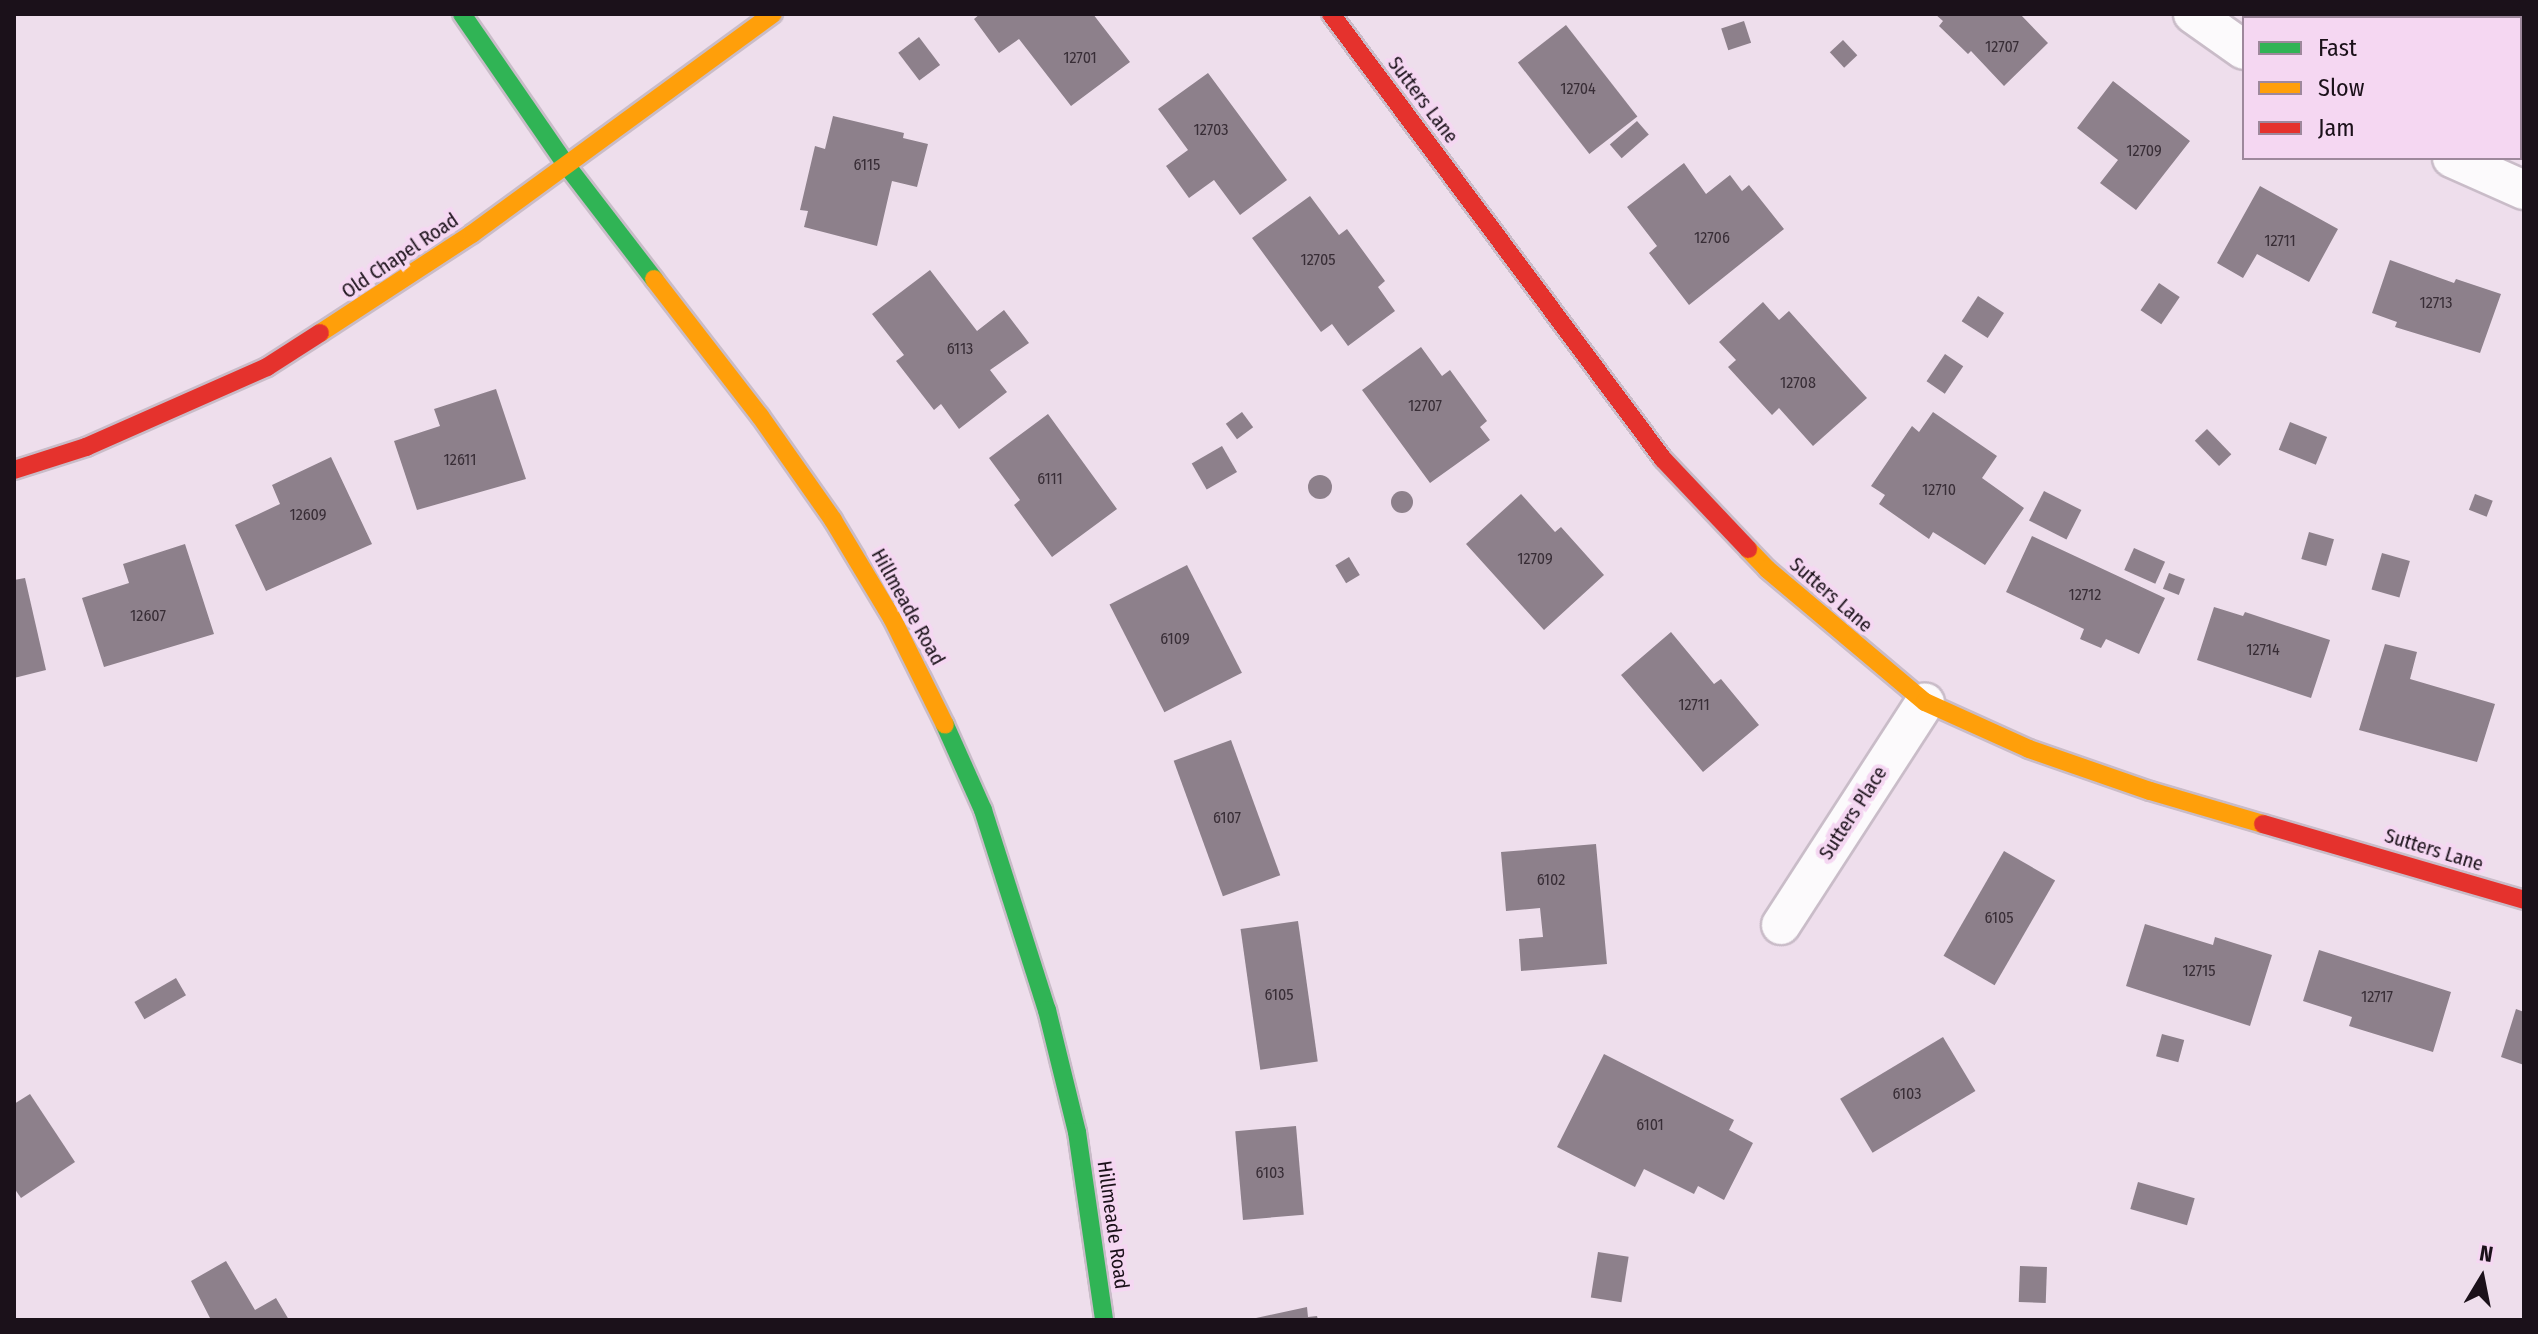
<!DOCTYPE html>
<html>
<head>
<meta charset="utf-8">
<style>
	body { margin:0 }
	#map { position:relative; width:2538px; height:1334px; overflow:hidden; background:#eedeec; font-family:"Fira Sans Condensed",sans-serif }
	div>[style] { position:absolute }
	.building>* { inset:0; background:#8d808b; transform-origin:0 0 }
	.round { border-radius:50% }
	.roads { filter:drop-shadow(2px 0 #c9bcc8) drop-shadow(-2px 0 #c9bcc8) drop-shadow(0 2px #c9bcc8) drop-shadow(0 -2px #c9bcc8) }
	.street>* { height:38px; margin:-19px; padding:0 19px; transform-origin:19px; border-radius:19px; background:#fcfafc }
	.fast>* { height:18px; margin:-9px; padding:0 9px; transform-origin:9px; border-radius:9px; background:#30b455 }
	.slow>* { height:18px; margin:-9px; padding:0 9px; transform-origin:9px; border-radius:9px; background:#ff9f0a }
	.jam>* { height:18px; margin:-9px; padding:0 9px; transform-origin:9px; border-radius:9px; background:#e5322d }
	span { translate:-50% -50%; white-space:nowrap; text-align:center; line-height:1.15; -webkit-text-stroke:8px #f5d7f2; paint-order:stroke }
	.number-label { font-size:16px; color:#382d36 }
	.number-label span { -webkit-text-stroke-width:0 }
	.street-label { font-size:20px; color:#1b111a }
	.frame { position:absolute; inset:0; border:16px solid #1b111a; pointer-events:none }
	.legend { position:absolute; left:2242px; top:16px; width:280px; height:144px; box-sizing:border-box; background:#f5d7f2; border:2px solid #9e889c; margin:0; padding:10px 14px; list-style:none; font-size:24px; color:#1b111a }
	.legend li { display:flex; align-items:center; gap:16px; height:40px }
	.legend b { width:40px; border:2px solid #9e889c }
	.north { position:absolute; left:2442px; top:1238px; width:80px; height:80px; -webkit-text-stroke:6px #f5d7f2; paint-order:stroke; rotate:10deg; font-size:22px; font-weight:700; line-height:32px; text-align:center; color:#1b111a }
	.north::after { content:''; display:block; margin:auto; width:28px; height:36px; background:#1b111a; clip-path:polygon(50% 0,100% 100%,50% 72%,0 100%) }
</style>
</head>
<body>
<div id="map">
	<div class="building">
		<div style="clip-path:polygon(980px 14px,1093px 14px,1130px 62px,1071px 106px,1019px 39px,999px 53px,974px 19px)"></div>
		<div style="clip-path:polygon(1935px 14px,2020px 14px,2048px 43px,2004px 86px,1971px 51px,1968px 54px,1939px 26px,1943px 21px)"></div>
		<div style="clip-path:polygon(2514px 14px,2524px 14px,2524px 63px,2520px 61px,2520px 18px,2512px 18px)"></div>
		<div style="left:1744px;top:21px;width:23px;height:24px;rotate:72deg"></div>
		<div style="left:1566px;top:25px;width:116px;height:61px;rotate:52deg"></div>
		<div style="left:919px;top:37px;width:35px;height:26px;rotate:53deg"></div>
		<div style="left:1843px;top:40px;width:21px;height:18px;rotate:47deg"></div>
		<div style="clip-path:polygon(1208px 73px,1287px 180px,1240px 215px,1214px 180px,1189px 198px,1166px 166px,1188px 150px,1158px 109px)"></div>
		<div style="clip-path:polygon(2113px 81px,2190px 141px,2136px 210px,2100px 183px,2118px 160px,2077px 128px)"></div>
		<div style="clip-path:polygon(833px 116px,904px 133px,903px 138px,928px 144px,917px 187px,892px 181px,877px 246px,804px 227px,808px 211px,800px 210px,815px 146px,825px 149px)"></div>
		<div style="left:1637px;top:121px;width:18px;height:36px;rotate:49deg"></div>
		<div style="clip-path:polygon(1684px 163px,1706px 194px,1730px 175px,1742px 191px,1749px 185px,1784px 229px,1689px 305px,1649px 253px,1657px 246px,1627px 207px)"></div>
		<div style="clip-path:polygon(2260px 186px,2338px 229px,2309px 282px,2257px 254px,2243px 278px,2217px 263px)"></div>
		<div style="clip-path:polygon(1310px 196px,1339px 235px,1347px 229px,1385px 281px,1378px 287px,1395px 311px,1348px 346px,1332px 324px,1321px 332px,1252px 238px)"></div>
		<div style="clip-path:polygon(2390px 260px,2454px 283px,2456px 279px,2501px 294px,2480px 353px,2395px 327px,2397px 322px,2372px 313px)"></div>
		<div style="clip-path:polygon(930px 270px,977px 331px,1004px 310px,1029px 343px,990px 370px,1007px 392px,959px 429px,941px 404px,934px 410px,896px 361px,904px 355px,872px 314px)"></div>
		<div style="left:2159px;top:283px;width:25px;height:33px;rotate:34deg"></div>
		<div style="left:1978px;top:296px;width:31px;height:30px;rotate:33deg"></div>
		<div style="clip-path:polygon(1763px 302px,1779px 320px,1789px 311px,1867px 398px,1813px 446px,1779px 408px,1772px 415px,1728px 367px,1736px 360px,1719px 342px)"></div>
		<div style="clip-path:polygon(1421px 347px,1442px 376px,1450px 370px,1487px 421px,1480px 427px,1490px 440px,1430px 483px,1362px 390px)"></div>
		<div style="left:1945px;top:354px;width:22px;height:33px;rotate:34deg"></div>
		<div style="clip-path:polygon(496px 389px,526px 479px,417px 510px,394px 441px,440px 426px,434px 409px)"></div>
		<div style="left:1242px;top:412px;width:19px;height:20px;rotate:54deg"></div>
		<div style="clip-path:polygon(1933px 412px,1997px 456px,1982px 478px,2024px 508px,1985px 565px,1933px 532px,1929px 539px,1879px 504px,1885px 495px,1871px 486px,1912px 426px,1919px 432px)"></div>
		<div style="clip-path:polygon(1048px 414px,1117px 509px,1052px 557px,1014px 505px,1020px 500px,989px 458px)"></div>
		<div style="left:2290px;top:422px;width:40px;height:30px;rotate:22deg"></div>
		<div style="left:2207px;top:429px;width:35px;height:17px;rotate:46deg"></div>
		<div style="left:1222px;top:446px;width:30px;height:35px;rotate:60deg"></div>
		<div style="clip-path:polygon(331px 457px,372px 544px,266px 591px,235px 525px,280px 504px,272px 485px)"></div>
		<div class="round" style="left:1308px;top:475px;width:24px;height:24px"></div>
		<div class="round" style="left:1391px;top:491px;width:22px;height:22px"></div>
		<div style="left:2044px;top:491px;width:42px;height:33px;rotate:27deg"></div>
		<div style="clip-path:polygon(1521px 494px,1555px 532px,1561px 527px,1604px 575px,1544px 630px,1466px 544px)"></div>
		<div style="left:2475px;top:494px;width:19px;height:17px;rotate:21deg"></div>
		<div style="left:2309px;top:532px;width:26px;height:28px;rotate:16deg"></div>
		<div style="clip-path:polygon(2032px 536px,2165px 598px,2139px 654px,2106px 639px,2101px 648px,2080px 639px,2084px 629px,2006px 592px)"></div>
		<div style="clip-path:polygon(185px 544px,214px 634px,104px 667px,82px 598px,129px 583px,123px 564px)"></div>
		<div style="left:2134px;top:548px;width:34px;height:24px;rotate:24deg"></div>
		<div style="left:2382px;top:553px;width:29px;height:38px;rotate:16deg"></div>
		<div style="left:1349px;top:557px;width:21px;height:16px;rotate:59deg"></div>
		<div style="left:1187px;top:565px;width:121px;height:87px;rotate:63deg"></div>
		<div style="left:2169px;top:573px;width:17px;height:17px;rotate:21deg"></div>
		<div style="clip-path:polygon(25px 578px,46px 670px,14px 678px,14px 580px)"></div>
		<div style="clip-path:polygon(2214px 607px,2243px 616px,2245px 612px,2330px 640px,2311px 698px,2197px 660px)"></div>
		<div style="clip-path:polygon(1671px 632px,1714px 684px,1721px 679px,1759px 725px,1703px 772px,1621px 675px)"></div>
		<div style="clip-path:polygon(2385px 644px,2417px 652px,2410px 679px,2495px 704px,2477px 762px,2359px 730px)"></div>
		<div style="left:1231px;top:740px;width:144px;height:61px;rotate:70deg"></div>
		<div style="clip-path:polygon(1596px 844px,1607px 964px,1521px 971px,1519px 939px,1543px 937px,1540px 908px,1506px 911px,1501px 852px)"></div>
		<div style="left:2004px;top:851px;width:59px;height:121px;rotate:30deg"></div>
		<div style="left:1298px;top:921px;width:142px;height:58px;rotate:82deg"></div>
		<div style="clip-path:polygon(2145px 924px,2213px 945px,2215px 937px,2272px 955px,2250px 1026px,2126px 986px)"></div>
		<div style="clip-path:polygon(2319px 950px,2451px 992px,2433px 1052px,2349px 1026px,2352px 1017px,2303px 1001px)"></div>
		<div style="left:176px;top:978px;width:20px;height:48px;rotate:60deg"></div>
		<div style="clip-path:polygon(2516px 1009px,2524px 1012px,2524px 1065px,2501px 1057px)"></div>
		<div style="left:2162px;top:1034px;width:23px;height:23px;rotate:15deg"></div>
		<div style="left:1943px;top:1037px;width:63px;height:120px;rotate:59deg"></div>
		<div style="clip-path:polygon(1604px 1054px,1734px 1120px,1729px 1130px,1753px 1143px,1724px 1200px,1698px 1186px,1694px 1194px,1644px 1169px,1635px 1187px,1557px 1147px)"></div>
		<div style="clip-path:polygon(30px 1094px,75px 1162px,21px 1198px,14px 1188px,14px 1104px)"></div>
		<div style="left:1296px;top:1126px;width:89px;height:61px;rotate:85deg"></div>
		<div style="left:2138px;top:1182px;width:59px;height:28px;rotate:16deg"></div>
		<div style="left:1598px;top:1252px;width:31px;height:46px;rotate:9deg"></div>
		<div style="clip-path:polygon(226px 1261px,255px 1310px,276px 1298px,289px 1320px,211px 1320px,191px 1281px)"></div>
		<div style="left:2020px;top:1266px;width:27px;height:36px;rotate:2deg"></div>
		<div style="clip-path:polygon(1307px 1307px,1308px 1317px,1317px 1316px,1318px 1320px,1247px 1320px)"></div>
	</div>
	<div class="roads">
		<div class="street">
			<div style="left:2193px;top:14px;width:62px;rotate:35.2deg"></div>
			<div style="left:2452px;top:158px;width:79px;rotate:24deg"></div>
			<div style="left:1781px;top:925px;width:265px;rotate:-57.1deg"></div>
		</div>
		<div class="fast">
			<div style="left:462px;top:14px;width:185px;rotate:55.4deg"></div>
			<div style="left:567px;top:166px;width:143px;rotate:52.4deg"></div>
			<div style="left:945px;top:725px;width:93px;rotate:65.9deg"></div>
			<div style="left:983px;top:810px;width:210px;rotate:72.3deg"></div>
			<div style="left:1047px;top:1010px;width:126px;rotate:76.2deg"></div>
			<div style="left:1077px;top:1132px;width:190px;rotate:81.8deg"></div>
		</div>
		<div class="slow">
			<div style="left:654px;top:279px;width:173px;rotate:52.3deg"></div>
			<div style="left:760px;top:416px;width:127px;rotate:54.9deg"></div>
			<div style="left:833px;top:520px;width:114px;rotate:59deg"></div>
			<div style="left:892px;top:618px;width:119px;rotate:63.6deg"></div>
			<div style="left:320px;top:333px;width:181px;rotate:-33.1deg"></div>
			<div style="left:472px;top:234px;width:373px;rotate:-36.2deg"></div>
			<div style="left:1748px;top:549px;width:28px;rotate:46deg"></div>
			<div style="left:1767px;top:569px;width:207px;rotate:40.1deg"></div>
			<div style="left:1925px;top:702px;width:114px;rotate:24.3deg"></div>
			<div style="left:2029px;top:749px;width:128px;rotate:19.1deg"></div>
			<div style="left:2150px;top:791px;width:118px;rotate:16.3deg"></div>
		</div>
		<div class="jam">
			<div style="left:1331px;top:14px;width:555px;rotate:53.27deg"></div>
			<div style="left:1663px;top:459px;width:124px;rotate:46.6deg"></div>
			<div style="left:14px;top:470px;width:76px;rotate:-17.7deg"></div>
			<div style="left:86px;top:447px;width:198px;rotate:-23.8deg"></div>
			<div style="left:267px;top:367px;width:63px;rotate:-32.7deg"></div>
			<div style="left:2263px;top:824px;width:272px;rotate:16.2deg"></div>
		</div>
	</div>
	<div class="number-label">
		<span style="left:2002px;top:47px">12707</span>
		<span style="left:1080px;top:58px">12701</span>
		<span style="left:1578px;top:89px">12704</span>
		<span style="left:1211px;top:130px">12703</span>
		<span style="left:2144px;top:151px">12709</span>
		<span style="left:867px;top:165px">6115</span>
		<span style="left:1712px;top:238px">12706</span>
		<span style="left:2280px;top:241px">12711</span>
		<span style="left:1318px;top:260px">12705</span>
		<span style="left:2436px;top:303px">12713</span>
		<span style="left:960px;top:349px">6113</span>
		<span style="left:1798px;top:383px">12708</span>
		<span style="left:1425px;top:406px">12707</span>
		<span style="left:460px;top:460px">12611</span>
		<span style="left:1050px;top:479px">6111</span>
		<span style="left:1939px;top:490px">12710</span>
		<span style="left:308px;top:515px">12609</span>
		<span style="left:1535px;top:559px">12709</span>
		<span style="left:2085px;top:595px">12712</span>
		<span style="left:148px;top:616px">12607</span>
		<span style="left:1175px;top:639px">6109</span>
		<span style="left:2263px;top:650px">12714</span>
		<span style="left:1694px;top:705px">12711</span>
		<span style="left:1227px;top:818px">6107</span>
		<span style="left:1551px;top:880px">6102</span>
		<span style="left:1999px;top:918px">6105</span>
		<span style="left:2199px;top:971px">12715</span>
		<span style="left:1279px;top:995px">6105</span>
		<span style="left:2377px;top:997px">12717</span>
		<span style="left:1907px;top:1094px">6103</span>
		<span style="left:1650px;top:1125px">6101</span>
		<span style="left:1270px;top:1173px">6103</span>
	</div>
	<div class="street-label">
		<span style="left:1423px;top:100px;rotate:53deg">Sutters Lane</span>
		<span style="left:400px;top:256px;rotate:-34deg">Old Chapel Road</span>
		<span style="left:1831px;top:595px;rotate:41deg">Sutters Lane</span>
		<span style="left:908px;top:607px;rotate:61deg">Hillmeade Road</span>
		<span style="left:1853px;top:813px;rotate:-57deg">Sutters Place</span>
		<span style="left:2434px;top:850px;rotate:17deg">Sutters Lane</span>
		<span style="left:1113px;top:1225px;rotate:82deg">Hillmeade Road</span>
	</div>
	<div class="frame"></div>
	<ul class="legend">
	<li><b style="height:10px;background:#30b455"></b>Fast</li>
	<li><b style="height:10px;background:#ff9f0a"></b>Slow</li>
	<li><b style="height:10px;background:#e5322d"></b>Jam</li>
	</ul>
	<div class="north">N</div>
</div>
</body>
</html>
